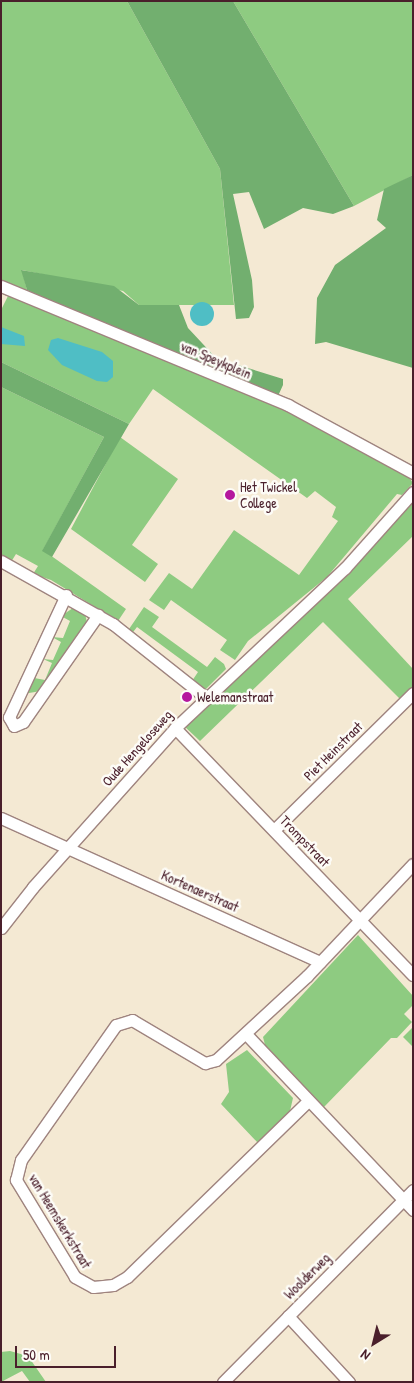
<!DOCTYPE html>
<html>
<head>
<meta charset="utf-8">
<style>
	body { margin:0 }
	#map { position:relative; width:414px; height:1383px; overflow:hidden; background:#f4e9d3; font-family:"Patrick Hand",sans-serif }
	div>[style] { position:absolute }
	.green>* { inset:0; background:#8ecb81 }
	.forest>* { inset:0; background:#72af6f }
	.water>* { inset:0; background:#4fbec5 }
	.round { border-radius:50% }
	.roads { filter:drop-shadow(1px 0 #9f847f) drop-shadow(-1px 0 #9f847f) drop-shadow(0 1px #9f847f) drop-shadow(0 -1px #9f847f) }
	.minor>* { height:11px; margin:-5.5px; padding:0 5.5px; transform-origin:5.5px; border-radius:5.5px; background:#fff }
	.dots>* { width:14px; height:14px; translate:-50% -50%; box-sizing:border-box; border:2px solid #fdfcf7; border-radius:50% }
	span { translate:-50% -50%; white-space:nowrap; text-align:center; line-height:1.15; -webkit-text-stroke:5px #fdfcf7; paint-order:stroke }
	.street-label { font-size:14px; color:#4a1f2b }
	.poi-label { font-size:14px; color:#4a1f2b }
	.left { translate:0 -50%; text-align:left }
	.frame { position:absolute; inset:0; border:2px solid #4a1f2b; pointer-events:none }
	.north { position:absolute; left:349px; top:1318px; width:50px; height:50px; -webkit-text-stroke:4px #fdfcf7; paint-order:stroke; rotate:216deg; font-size:14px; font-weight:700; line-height:20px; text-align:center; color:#4a1f2b }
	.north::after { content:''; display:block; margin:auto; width:18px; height:22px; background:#4a1f2b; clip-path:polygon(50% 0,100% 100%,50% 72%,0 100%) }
	.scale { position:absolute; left:15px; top:1346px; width:101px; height:22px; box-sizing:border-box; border:2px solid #4a1f2b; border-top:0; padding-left:6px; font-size:15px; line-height:18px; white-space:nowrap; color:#4a1f2b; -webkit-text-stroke:4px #fdfcf7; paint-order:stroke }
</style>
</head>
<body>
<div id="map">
	<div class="green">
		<div style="clip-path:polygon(1px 1px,127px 1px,220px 169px,234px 305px,139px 305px,123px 291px,22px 270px,27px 290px,1px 280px)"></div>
		<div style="clip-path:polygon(233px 1px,413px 1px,413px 175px,354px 206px)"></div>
		<div style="clip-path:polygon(9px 294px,286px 409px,408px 476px,413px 483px,402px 495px,397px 494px,327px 577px,248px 641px,235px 660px,220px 650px,227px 640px,171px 600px,164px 610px,149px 600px,169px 573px,192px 589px,234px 530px,299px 575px,338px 521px,332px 517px,336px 507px,315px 491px,307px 498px,153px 389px,129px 424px,1px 362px,1px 310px)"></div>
		<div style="clip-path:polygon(1px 387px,104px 437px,43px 550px,126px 609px,118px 621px,51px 580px,33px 574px,38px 566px,16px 554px,11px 562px,1px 554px)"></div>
		<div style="clip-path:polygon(120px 437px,178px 479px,132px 545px,158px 564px,145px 582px,71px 529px)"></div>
		<div style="clip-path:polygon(413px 501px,413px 536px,348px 599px,413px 669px,413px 693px,403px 702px,323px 622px,200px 741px,184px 726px)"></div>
		<div style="clip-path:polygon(144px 607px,159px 617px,152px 627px,207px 667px,215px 657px,224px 664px,226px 669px,205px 690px,192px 681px,198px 672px,137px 627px,130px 636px,127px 632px)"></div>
		<div style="clip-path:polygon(73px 608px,85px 614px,87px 622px,41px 691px,23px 694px,29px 677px,45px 680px,52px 663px,43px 659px,53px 660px,61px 642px,52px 637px,63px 638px,70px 621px,61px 616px)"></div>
		<div style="clip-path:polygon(358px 935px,413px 996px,413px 1005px,404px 1014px,412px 1022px,397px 1038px,391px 1038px,324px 1107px,265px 1045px,263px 1037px)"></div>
		<div style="clip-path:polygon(413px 1027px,413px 1047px,403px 1037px)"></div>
		<div style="clip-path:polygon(247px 1050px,293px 1098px,290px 1111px,258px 1143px,221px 1104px,229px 1092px,226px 1064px)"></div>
		<div style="clip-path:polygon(10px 1351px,28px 1356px,46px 1382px,30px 1382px,22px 1371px,1px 1382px,1px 1352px)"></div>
	</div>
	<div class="forest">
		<div style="clip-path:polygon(127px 1px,233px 1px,354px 206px,333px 214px,303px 208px,264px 229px,249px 192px,233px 194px,252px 280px,254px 307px,249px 318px,236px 319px,220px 169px)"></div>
		<div style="clip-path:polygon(413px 175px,413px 368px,326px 342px,315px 344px,317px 298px,335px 265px,386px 228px,377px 220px,384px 189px)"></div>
		<div style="clip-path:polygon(21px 270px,114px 286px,139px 305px,179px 305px,188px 328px,216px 358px,283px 379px,283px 385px,278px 396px,38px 295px,27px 290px)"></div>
		<div style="clip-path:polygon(1px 362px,129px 424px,52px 557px,42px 551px,104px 437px,1px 387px)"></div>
	</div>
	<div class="water">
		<div class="round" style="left:190px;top:302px;width:24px;height:24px"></div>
		<div style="clip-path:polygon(1px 327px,24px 336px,25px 346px,1px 344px)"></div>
		<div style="clip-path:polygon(58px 338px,102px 352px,113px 361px,113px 377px,107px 382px,97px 381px,62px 365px,48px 350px,51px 340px)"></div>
	</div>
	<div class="roads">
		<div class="minor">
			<div style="left:1px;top:286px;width:311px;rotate:22.5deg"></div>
			<div style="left:288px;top:405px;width:142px;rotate:28.5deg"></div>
			<div style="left:1px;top:561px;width:129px;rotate:29.4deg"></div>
			<div style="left:113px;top:624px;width:117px;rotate:38.4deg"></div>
			<div style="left:66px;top:595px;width:135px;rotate:115deg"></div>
			<div style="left:9px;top:717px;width:10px;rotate:61deg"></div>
			<div style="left:14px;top:726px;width:10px;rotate:-24deg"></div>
			<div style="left:23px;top:722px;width:131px;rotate:-55deg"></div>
			<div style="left:175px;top:728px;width:343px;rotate:46.1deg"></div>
			<div style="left:1px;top:818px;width:350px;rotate:24.3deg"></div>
			<div style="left:274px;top:830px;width:195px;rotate:-44.6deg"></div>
			<div style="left:1px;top:928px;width:52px;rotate:-52deg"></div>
			<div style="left:33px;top:887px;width:213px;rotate:-48.2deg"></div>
			<div style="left:175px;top:728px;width:233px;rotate:-43.3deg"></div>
			<div style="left:345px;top:568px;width:102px;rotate:-48.2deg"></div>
			<div style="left:246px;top:1034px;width:243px;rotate:46.5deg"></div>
			<div style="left:308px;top:1101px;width:252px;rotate:135.8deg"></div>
			<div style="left:127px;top:1277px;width:16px;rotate:150deg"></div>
			<div style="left:113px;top:1285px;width:20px;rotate:174deg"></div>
			<div style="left:93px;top:1287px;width:21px;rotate:-151deg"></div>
			<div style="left:75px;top:1277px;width:114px;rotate:-121.3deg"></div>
			<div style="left:16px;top:1180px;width:21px;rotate:-76deg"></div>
			<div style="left:21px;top:1160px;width:165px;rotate:-54.9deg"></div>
			<div style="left:116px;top:1025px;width:17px;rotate:-17deg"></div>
			<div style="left:132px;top:1020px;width:85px;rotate:30.5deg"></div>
			<div style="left:205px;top:1063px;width:11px;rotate:-15deg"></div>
			<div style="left:216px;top:1060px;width:124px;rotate:-42.7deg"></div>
			<div style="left:307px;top:976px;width:154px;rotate:-46.6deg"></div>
			<div style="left:288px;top:1316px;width:90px;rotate:47.3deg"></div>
			<div style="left:223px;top:1382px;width:270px;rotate:-45.3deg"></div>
		</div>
	</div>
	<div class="dots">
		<div style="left:230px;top:495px;background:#b5179e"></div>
		<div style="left:187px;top:697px;background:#b5179e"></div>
	</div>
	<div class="street-label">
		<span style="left:216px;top:360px;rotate:23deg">van Speykplein</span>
		<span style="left:137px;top:748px;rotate:-48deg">Oude Hengeloseweg</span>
		<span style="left:333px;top:751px;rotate:-45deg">Piet Heinstraat</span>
		<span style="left:305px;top:841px;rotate:46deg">Trompstraat</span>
		<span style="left:200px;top:891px;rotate:24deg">Kortenaerstraat</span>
		<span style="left:60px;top:1221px;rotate:59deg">van Heemskerkstraat</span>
		<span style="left:307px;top:1276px;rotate:-45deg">Woolderweg</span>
	</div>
	<div class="poi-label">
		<span class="left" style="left:240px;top:495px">Het Twickel<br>College</span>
		<span class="left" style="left:197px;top:697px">Welemanstraat</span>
	</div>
	<div class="frame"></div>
	<div class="north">N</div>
	<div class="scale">50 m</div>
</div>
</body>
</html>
